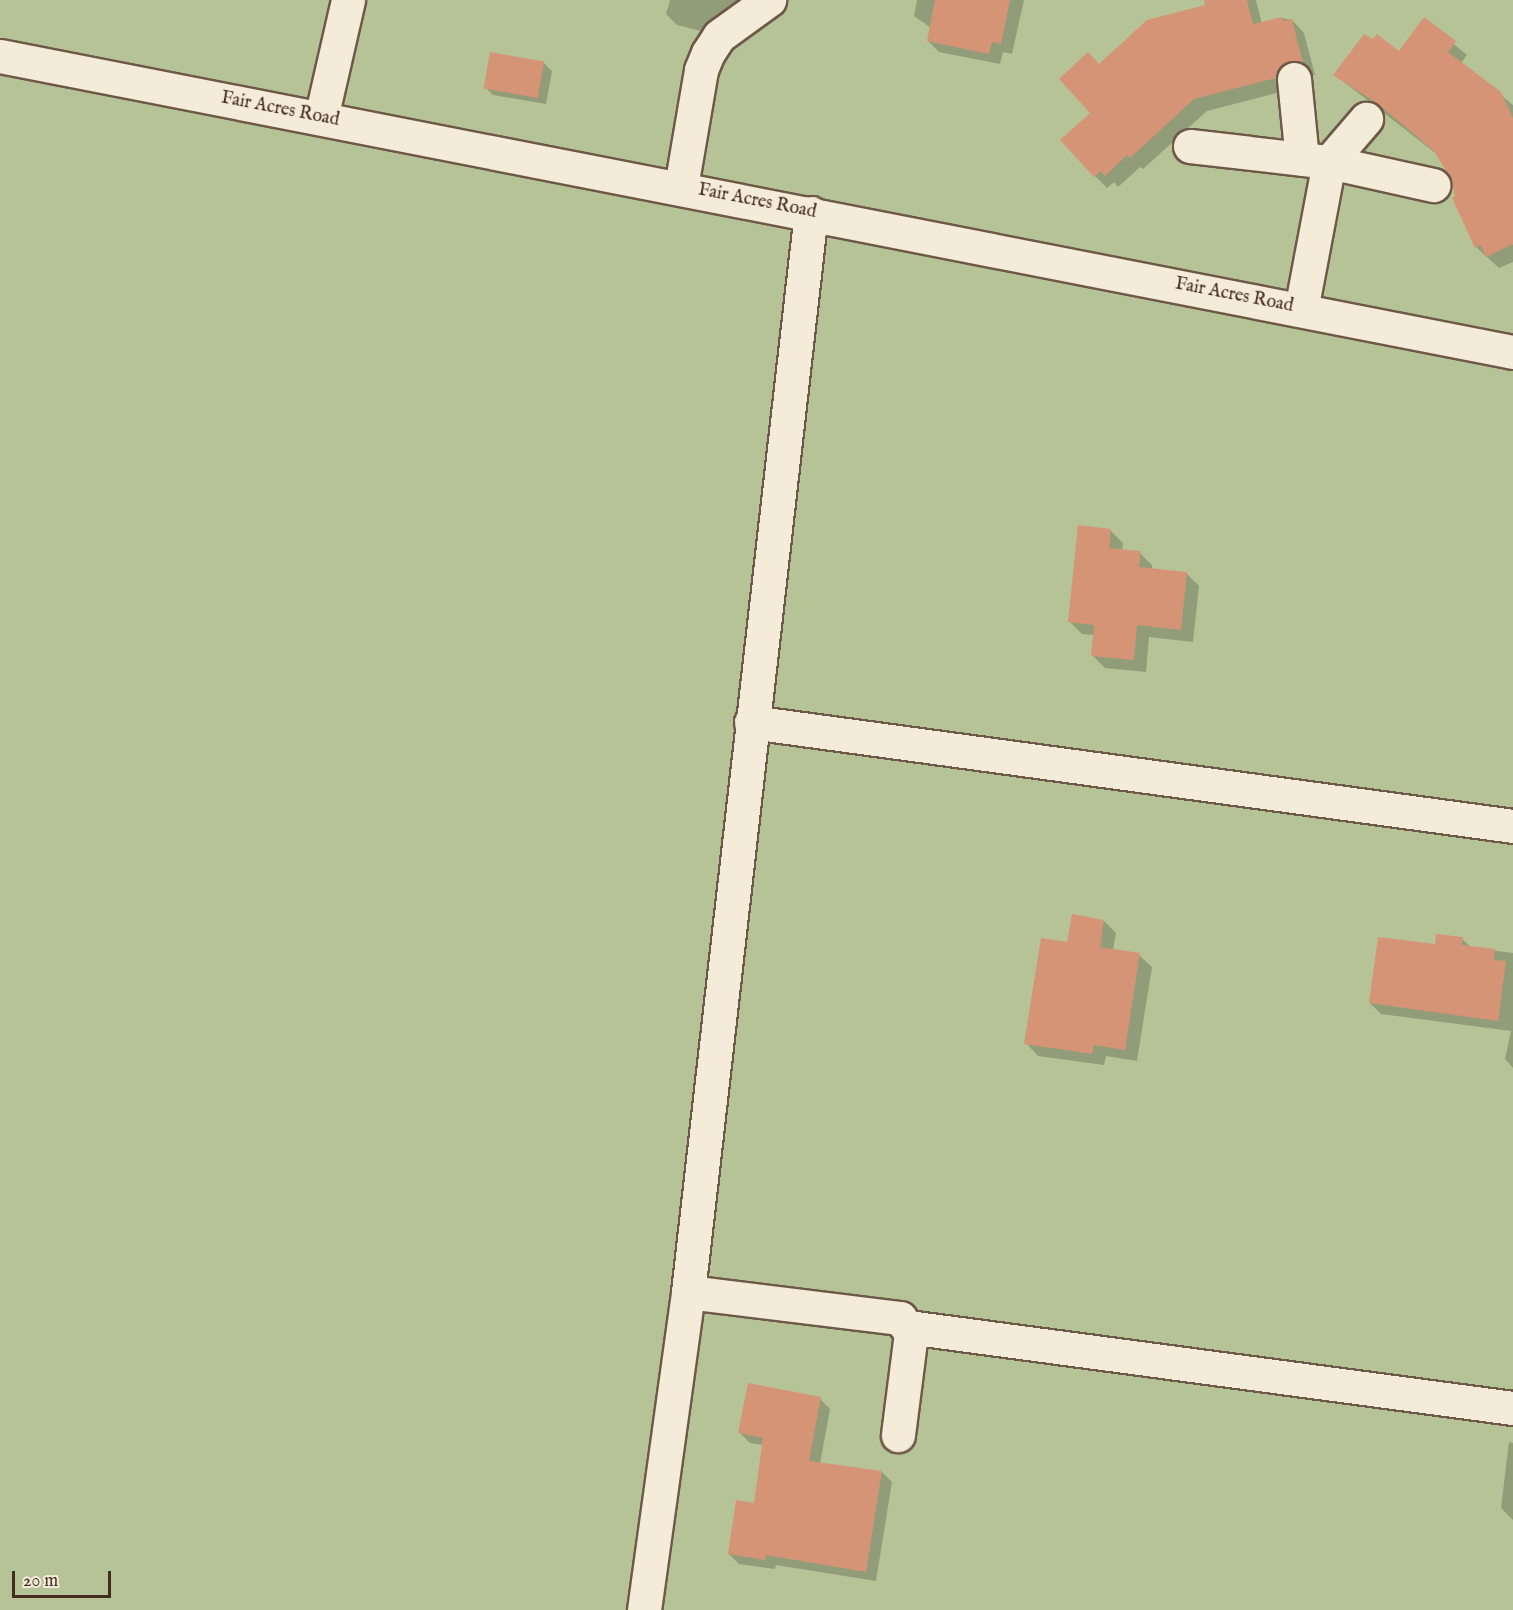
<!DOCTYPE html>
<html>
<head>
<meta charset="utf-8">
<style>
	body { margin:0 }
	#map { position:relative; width:1513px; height:1610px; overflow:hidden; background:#f0e0c5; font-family:"IM FELL English",serif }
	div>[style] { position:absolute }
	.green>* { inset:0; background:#b6c397; transform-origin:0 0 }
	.shadow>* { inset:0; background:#0003 }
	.building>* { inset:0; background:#d69477; transform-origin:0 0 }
	.roads { filter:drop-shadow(2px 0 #6e5847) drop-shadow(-2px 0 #6e5847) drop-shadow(0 2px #6e5847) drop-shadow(0 -2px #6e5847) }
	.minor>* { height:33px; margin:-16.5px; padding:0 16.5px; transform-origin:16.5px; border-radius:16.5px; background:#f5ebd9 }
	span { translate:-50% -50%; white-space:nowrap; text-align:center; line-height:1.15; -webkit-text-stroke:5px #f5ebd9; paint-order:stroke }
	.street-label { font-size:18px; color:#432b1d }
	.scale { position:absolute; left:12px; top:1571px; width:99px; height:27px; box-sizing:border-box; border:3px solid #432b1d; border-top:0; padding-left:8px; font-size:18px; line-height:21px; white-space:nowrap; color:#432b1d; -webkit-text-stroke:4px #f5ebd9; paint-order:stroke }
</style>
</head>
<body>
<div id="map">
	<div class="green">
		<div style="left:0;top:0;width:1513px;height:1610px"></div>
	</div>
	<div class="shadow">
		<div style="clip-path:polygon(670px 0,765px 0,713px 34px,677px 25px,666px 14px)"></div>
		<div style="clip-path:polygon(917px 0,1024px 0,1012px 54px,1003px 52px,1000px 64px,939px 52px,928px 41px,931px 28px,914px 16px)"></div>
		<div style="clip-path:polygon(1205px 0,1256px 0,1262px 24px,1282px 18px,1292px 20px,1304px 33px,1315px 75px,1296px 75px,1288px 90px,1207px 111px,1143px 169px,1140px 167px,1118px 187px,1114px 182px,1107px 188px,1095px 176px,1092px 114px,1100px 66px,1207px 6px)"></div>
		<div style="clip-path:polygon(1424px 19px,1467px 55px,1461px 63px,1513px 105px,1513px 262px,1499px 268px,1476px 247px,1452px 178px,1438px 155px,1335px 75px,1399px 53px)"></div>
		<div style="clip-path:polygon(544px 63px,552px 71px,546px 104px,493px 95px,485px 87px)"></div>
		<div style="clip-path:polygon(1110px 530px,1123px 543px,1122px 551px,1140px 553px,1152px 565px,1152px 570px,1186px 573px,1199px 586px,1193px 642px,1149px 637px,1146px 672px,1105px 668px,1092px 655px,1095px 635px,1082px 634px,1069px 621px)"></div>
		<div style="clip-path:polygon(1104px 921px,1116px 933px,1113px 950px,1139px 955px,1152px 967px,1137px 1061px,1106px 1056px,1104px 1065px,1038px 1056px,1026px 1043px,1069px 944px)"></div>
		<div style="clip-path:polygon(1462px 939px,1472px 948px,1513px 953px,1513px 1068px,1505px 1059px,1511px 1031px,1381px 1014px,1370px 1003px,1436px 946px)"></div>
		<div style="clip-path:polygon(820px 1399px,830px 1409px,820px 1464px,882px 1472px,892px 1482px,876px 1581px,776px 1565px,775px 1569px,739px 1564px,729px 1554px,755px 1505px,763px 1445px,750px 1443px,740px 1433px)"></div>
		<div style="clip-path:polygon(1509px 1442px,1513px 1443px,1513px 1520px,1501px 1508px)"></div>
	</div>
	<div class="building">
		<div style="clip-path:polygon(935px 0,1010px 0,1001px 44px,992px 42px,989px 54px,927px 41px)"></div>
		<div style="clip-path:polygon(1204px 0,1247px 0,1253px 24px,1282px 17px,1283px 21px,1292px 19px,1303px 63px,1284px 63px,1276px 78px,1194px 99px,1130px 158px,1127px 155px,1105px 176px,1101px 171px,1094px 177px,1060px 140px,1090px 113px,1059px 79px,1088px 52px,1099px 64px,1147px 20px,1205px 5px)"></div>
		<div style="clip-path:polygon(1424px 17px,1456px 41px,1448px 52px,1501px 92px,1513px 118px,1513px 244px,1486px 257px,1481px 245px,1475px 248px,1452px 198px,1455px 196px,1451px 179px,1434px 151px,1378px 104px,1333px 75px,1364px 34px,1373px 39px,1377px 34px,1399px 51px)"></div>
		<div style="left:490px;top:52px;width:55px;height:37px;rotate:10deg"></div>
		<div style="clip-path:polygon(1078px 525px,1111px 529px,1109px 548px,1141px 551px,1139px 567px,1187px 572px,1181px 630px,1137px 625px,1134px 660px,1091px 656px,1094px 625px,1068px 622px)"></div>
		<div style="clip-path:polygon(1072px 914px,1104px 920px,1100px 947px,1140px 953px,1125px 1050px,1094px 1045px,1092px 1054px,1024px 1044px,1041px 938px,1067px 942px)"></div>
		<div style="clip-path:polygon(1436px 934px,1463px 937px,1462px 945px,1495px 949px,1494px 960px,1506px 961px,1498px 1021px,1369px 1003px,1378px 937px,1435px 944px)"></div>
		<div style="clip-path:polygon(748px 1383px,821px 1397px,809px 1461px,882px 1471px,866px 1572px,766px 1555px,765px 1560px,728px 1554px,736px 1500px,754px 1503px,763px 1438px,738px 1433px)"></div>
	</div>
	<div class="roads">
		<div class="minor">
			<div style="left:0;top:56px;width:1542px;rotate:11.07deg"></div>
			<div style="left:1294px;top:79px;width:80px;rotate:84.3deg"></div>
			<div style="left:321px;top:118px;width:121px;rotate:-77.1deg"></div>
			<div style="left:1190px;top:146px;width:140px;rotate:6.6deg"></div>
			<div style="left:1329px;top:162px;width:107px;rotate:12.5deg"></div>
			<div style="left:681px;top:187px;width:119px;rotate:-80.3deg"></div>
			<div style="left:701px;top:70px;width:18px;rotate:-68deg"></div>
			<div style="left:708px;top:53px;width:20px;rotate:-57deg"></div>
			<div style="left:719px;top:36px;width:62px;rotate:-35.8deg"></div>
			<div style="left:1301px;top:310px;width:151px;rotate:-79.3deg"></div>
			<div style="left:1329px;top:162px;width:57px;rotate:-49.3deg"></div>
			<div style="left:751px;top:722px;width:769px;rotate:7.77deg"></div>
			<div style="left:688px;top:1292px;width:214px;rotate:7deg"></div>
			<div style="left:900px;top:1318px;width:19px;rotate:54deg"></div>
			<div style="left:911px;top:1333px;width:103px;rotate:97.3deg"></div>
			<div style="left:908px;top:1327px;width:610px;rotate:7.63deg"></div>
			<div style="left:644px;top:1610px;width:321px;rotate:-82.1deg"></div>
			<div style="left:688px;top:1292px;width:1086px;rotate:-83.5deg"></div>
		</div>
	</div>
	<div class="street-label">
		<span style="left:280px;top:110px;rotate:11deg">Fair Acres Road</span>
		<span style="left:757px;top:202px;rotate:11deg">Fair Acres Road</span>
		<span style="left:1234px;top:296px;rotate:11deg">Fair Acres Road</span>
	</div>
	<div class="scale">20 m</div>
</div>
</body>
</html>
